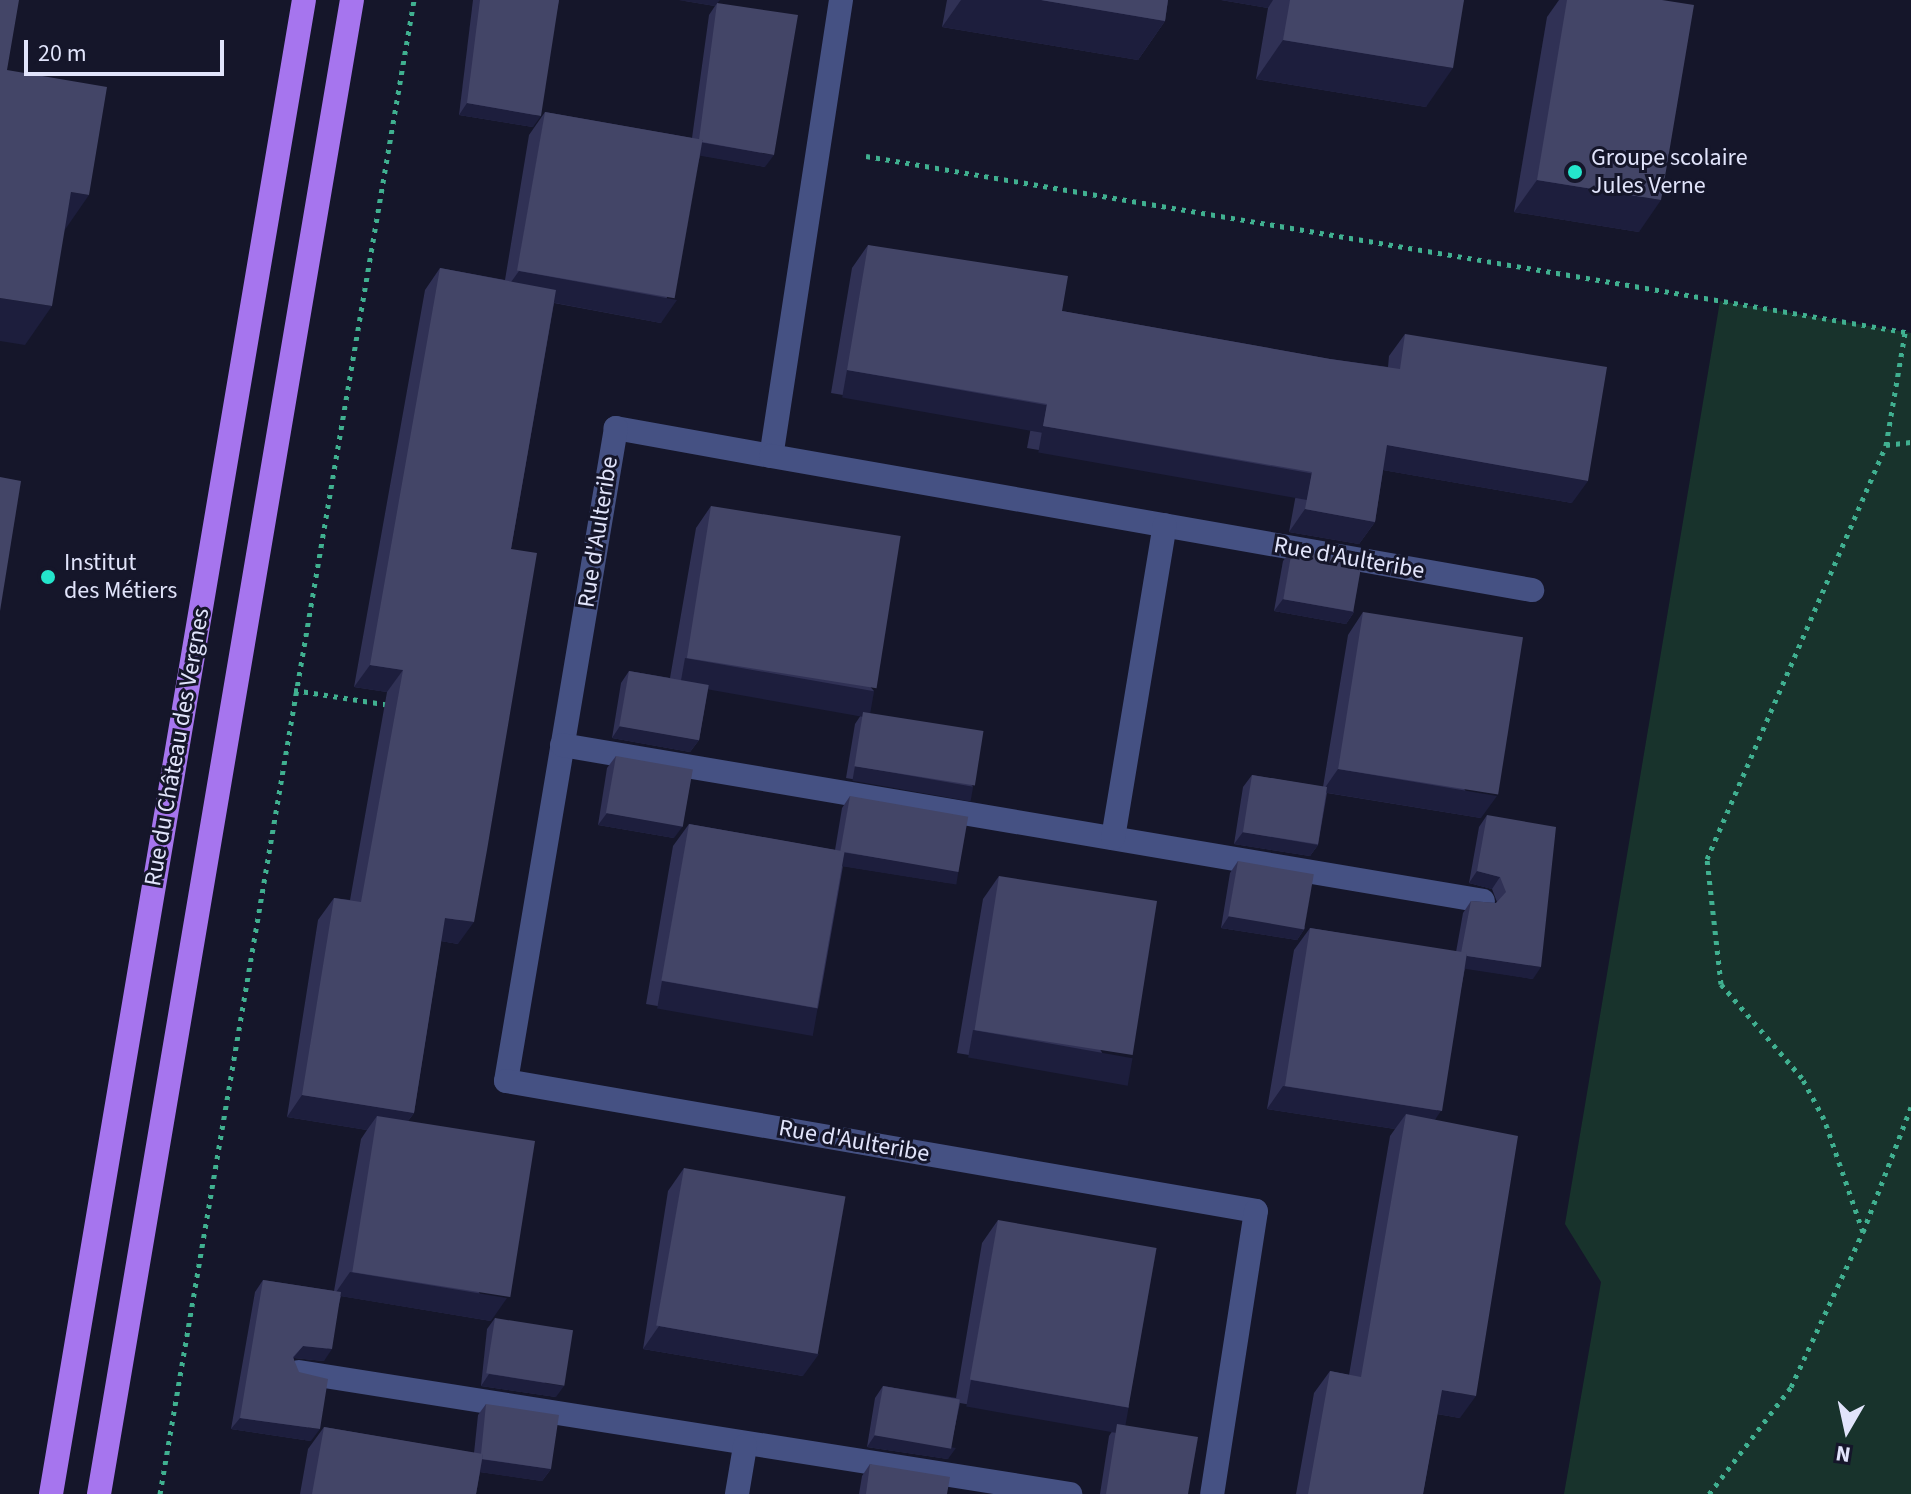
<!DOCTYPE html>
<html>
<head>
<meta charset="utf-8">
<style>
	body { margin:0 }
	#map { position:relative; width:1911px; height:1494px; overflow:hidden; background:#15162a; font-family:"Source Sans 3",sans-serif }
	div>[style] { position:absolute }
	.green>* { inset:0; background:#18332c }
	.path>* { height:5px; margin-top:-2.5px; transform-origin:0; background:repeating-linear-gradient(90deg,#40b090 0 4px,transparent 0 10px) }
	.minor>* { height:24px; margin:-12px; padding:0 12px; transform-origin:12px; border-radius:12px; background:#455183 }
	.major>* { height:24px; margin:-12px; padding:0 12px; transform-origin:12px; border-radius:12px; background:#a675ee }
	.wall>* { inset:0; background:#303155 }
	.shaded-wall>* { inset:0; background:#1d1e3d; transform-origin:0 0 }
	.building>* { inset:0; background:#434567; transform-origin:0 0 }
	.dots>* { width:22px; height:22px; translate:-50% -50%; box-sizing:border-box; border:4px solid #15162a; border-radius:50% }
	span { translate:-50% -50%; white-space:nowrap; text-align:center; line-height:1.15; -webkit-text-stroke:6px #15162a; paint-order:stroke }
	.poi-label { font-size:24px; color:#e1e4fb }
	.left { translate:0 -50%; text-align:left }
	.street-label { font-size:24px; color:#e1e4fb }
	.north { position:absolute; left:1807px; top:1390px; width:80px; height:80px; -webkit-text-stroke:6px #15162a; paint-order:stroke; rotate:189deg; font-size:22px; font-weight:700; line-height:32px; text-align:center; color:#e1e4fb }
	.north::after { content:''; display:block; margin:auto; width:28px; height:36px; background:#e1e4fb; clip-path:polygon(50% 0,100% 100%,50% 72%,0 100%) }
	.scale { position:absolute; left:24px; top:40px; width:200px; height:36px; box-sizing:border-box; border:4px solid #e1e4fb; border-top:0; padding-left:10px; font-size:24px; line-height:28px; white-space:nowrap; color:#e1e4fb; -webkit-text-stroke:6px #15162a; paint-order:stroke }
</style>
</head>
<body>
<div id="map">
	<div class="green">
		<div style="clip-path:polygon(1720px 301px,1911px 333px,1911px 1494px,1564px 1494px,1601px 1282px,1565px 1224px)"></div>
	</div>
	<div class="path">
		<div style="left:866px;top:156px;width:1060px;rotate:9.61deg"></div>
		<div style="left:1905px;top:333px;width:114px;rotate:99.6deg"></div>
		<div style="left:1886px;top:445px;width:25px;rotate:-7deg"></div>
		<div style="left:294px;top:690px;width:97px;rotate:8.9deg"></div>
		<div style="left:1863px;top:1232px;width:120px;rotate:-109deg"></div>
		<div style="left:1824px;top:1119px;width:47px;rotate:-118.2deg"></div>
		<div style="left:1802px;top:1078px;width:124px;rotate:-130.8deg"></div>
		<div style="left:1721px;top:984px;width:126px;rotate:-96.4deg"></div>
		<div style="left:1707px;top:859px;width:451px;rotate:-66.6deg"></div>
		<div style="left:160px;top:1494px;width:1515px;rotate:-80.35deg"></div>
		<div style="left:1709px;top:1494px;width:135px;rotate:-52.5deg"></div>
		<div style="left:1791px;top:1387px;width:171px;rotate:-65.1deg"></div>
		<div style="left:1863px;top:1232px;width:134px;rotate:-69deg"></div>
	</div>
	<div class="minor">
		<div style="left:841px;top:0;width:461px;rotate:98.7deg"></div>
		<div style="left:771px;top:456px;width:158px;rotate:-169.8deg"></div>
		<div style="left:616px;top:428px;width:662px;rotate:99.56deg"></div>
		<div style="left:506px;top:1081px;width:761px;rotate:9.83deg"></div>
		<div style="left:1256px;top:1211px;width:286px;rotate:98.8deg"></div>
		<div style="left:771px;top:456px;width:773px;rotate:9.99deg"></div>
		<div style="left:562px;top:745px;width:934px;rotate:9.61deg"></div>
		<div style="left:1113px;top:838px;width:317px;rotate:-80.6deg"></div>
		<div style="left:299px;top:1372px;width:781px;rotate:8.99deg"></div>
		<div style="left:737px;top:1494px;width:49px;rotate:-80.5deg"></div>
	</div>
	<div class="major">
		<div style="left:51px;top:1494px;width:1515px;rotate:-80.39deg"></div>
		<div style="left:99px;top:1494px;width:1515px;rotate:-80.39deg"></div>
	</div>
	<div class="wall">
		<div style="clip-path:polygon(473px 0,559px 0,533px 127px,459px 115px)"></div>
		<div style="clip-path:polygon(679px 0,717px 3px,765px 167px,700px 155px,661px 323px,554px 303px,511px 549px,458px 944px,441px 941px,414px 1113px,408px 1121px,491px 1321px,341px 1296px,324px 1361px,294px 1358px,293px 1359px,311px 1441px,231px 1429px,255px 1292px,263px 1280px,334px 1291px,361px 1139px,367px 1130px,287px 1117px,318px 920px,334px 898px,350px 900px,387px 692px,354px 687px,425px 290px,440px 268px,505px 280px,529px 135px,545px 112px,692px 138px,709px 15px,715px 6px)"></div>
		<div style="clip-path:polygon(947px 0,1168px 0,1165px 21px,1138px 60px,942px 27px)"></div>
		<div style="clip-path:polygon(1221px 0,1464px 0,1426px 107px,1256px 79px,1268px 8px)"></div>
		<div style="clip-path:polygon(1559px 0,1662px 0,1639px 232px,1514px 212px,1547px 17px)"></div>
		<div style="clip-path:polygon(868px 245px,1062px 311px,1330px 359px,1388px 367px,1389px 356px,1405px 334px,1572px 503px,1383px 470px,1375px 522px,1359px 544px,1289px 532px,1296px 494px,1027px 448px,1031px 427px,831px 393px,852px 268px)"></div>
		<div style="clip-path:polygon(711px 506px,874px 691px,859px 713px,708px 687px,699px 740px,690px 752px,612px 738px,621px 683px,629px 671px,670px 678px,696px 528px)"></div>
		<div style="clip-path:polygon(1292px 550px,1354px 612px,1346px 624px,1274px 611px,1283px 561px)"></div>
		<div style="clip-path:polygon(1363px 612px,1481px 818px,1327px 793px,1318px 845px,1310px 856px,1234px 844px,1243px 787px,1252px 775px,1323px 787px,1348px 635px)"></div>
		<div style="clip-path:polygon(863px 712px,973px 786px,965px 798px,846px 778px,855px 724px)"></div>
		<div style="clip-path:polygon(616px 756px,674px 838px,598px 825px,607px 768px)"></div>
		<div style="clip-path:polygon(850px 796px,949px 883px,843px 866px,818px 1008px,802px 1031px,646px 1004px,673px 846px,689px 824px,835px 850px,842px 808px)"></div>
		<div style="clip-path:polygon(1487px 815px,1533px 979px,1465px 968px,1435px 1120px,1460px 1418px,1437px 1414px,1423px 1494px,1296px 1494px,1314px 1393px,1330px 1371px,1349px 1375px,1390px 1136px,1395px 1129px,1267px 1109px,1294px 950px,1310px 928px,1456px 952px,1463px 913px,1471px 901px,1496px 903px,1497px 902px,1492px 889px,1469px 883px,1479px 827px)"></div>
		<div style="clip-path:polygon(1238px 861px,1305px 928px,1297px 940px,1221px 928px,1230px 873px)"></div>
		<div style="clip-path:polygon(999px 876px,1118px 1080px,957px 1053px,983px 899px)"></div>
		<div style="clip-path:polygon(684px 1168px,803px 1376px,643px 1349px,668px 1191px)"></div>
		<div style="clip-path:polygon(998px 1220px,1129px 1407px,1113px 1430px,960px 1403px,948px 1459px,867px 1447px,875px 1398px,883px 1386px,956px 1398px,982px 1243px)"></div>
		<div style="clip-path:polygon(495px 1318px,556px 1397px,481px 1386px,487px 1329px)"></div>
		<div style="clip-path:polygon(486px 1404px,551px 1469px,542px 1481px,480px 1472px,476px 1494px,300px 1494px,308px 1449px,324px 1427px,474px 1453px,478px 1415px)"></div>
		<div style="clip-path:polygon(1117px 1424px,1188px 1494px,1100px 1494px,1109px 1436px)"></div>
		<div style="clip-path:polygon(870px 1464px,947px 1494px,859px 1494px,862px 1476px)"></div>
	</div>
	<div class="shaded-wall">
		<div style="clip-path:polygon(679px 0,720px 0,715px 6px)"></div>
		<div style="clip-path:polygon(961px 0,1041px 0,1165px 21px,1138px 60px,942px 27px)"></div>
		<div style="clip-path:polygon(1221px 0,1273px 0,1268px 8px)"></div>
		<div style="clip-path:polygon(1283px 40px,1453px 68px,1426px 107px,1256px 79px)"></div>
		<div style="clip-path:polygon(467px 103px,541px 116px,533px 127px,459px 115px)"></div>
		<div style="clip-path:polygon(699px 142px,774px 155px,765px 167px,690px 154px)"></div>
		<div style="clip-path:polygon(1537px 180px,1661px 200px,1639px 232px,1514px 212px)"></div>
		<div style="clip-path:polygon(71px 192px,89px 195px,62px 234px)"></div>
		<div style="clip-path:polygon(519px 271px,677px 300px,661px 323px,503px 293px)"></div>
		<div style="clip-path:polygon(0 298px,52px 306px,25px 345px,0 341px)"></div>
		<div style="left:847px;top:370px;width:203px;height:28px;rotate:10deg"></div>
		<div style="left:1043px;top:426px;width:273px;height:27px;rotate:10deg"></div>
		<div style="clip-path:polygon(1387px 445px,1588px 481px,1572px 503px,1371px 468px)"></div>
		<div style="clip-path:polygon(1305px 509px,1375px 522px,1359px 544px,1289px 532px)"></div>
		<div style="clip-path:polygon(1283px 599px,1354px 612px,1346px 624px,1274px 611px)"></div>
		<div style="left:685px;top:658px;width:192px;height:27px;rotate:10deg"></div>
		<div style="clip-path:polygon(370px 665px,403px 670px,387px 692px,354px 687px)"></div>
		<div style="clip-path:polygon(620px 726px,699px 740px,690px 752px,612px 738px)"></div>
		<div style="left:855px;top:766px;width:120px;height:15px;rotate:10deg"></div>
		<div style="clip-path:polygon(1338px 769px,1497px 796px,1481px 818px,1322px 792px)"></div>
		<div style="clip-path:polygon(607px 813px,683px 826px,674px 838px,598px 825px)"></div>
		<div style="clip-path:polygon(1243px 832px,1318px 845px,1310px 856px,1234px 844px)"></div>
		<div style="left:841px;top:852px;width:119px;height:14px;rotate:9deg"></div>
		<div style="clip-path:polygon(1477px 871px,1500px 877px,1492px 889px,1469px 883px)"></div>
		<div style="clip-path:polygon(1229px 916px,1305px 928px,1297px 940px,1221px 928px)"></div>
		<div style="clip-path:polygon(445px 918px,474px 922px,458px 944px,429px 939px)"></div>
		<div style="clip-path:polygon(1461px 955px,1541px 967px,1533px 979px,1453px 967px)"></div>
		<div style="left:662px;top:981px;width:158px;height:28px;rotate:10deg"></div>
		<div style="left:973px;top:1030px;width:162px;height:28px;rotate:10deg"></div>
		<div style="clip-path:polygon(1283px 1086px,1441px 1111px,1425px 1134px,1406px 1114px,1395px 1129px,1267px 1109px)"></div>
		<div style="clip-path:polygon(302px 1095px,414px 1113px,398px 1134px,377px 1116px,367px 1130px,287px 1117px)"></div>
		<div style="clip-path:polygon(350px 1272px,507px 1298px,491px 1321px,334px 1295px)"></div>
		<div style="clip-path:polygon(659px 1326px,819px 1354px,803px 1376px,643px 1349px)"></div>
		<div style="clip-path:polygon(303px 1346px,332px 1349px,324px 1361px,294px 1358px,284px 1369px)"></div>
		<div style="clip-path:polygon(489px 1374px,564px 1386px,556px 1397px,481px 1386px)"></div>
		<div style="left:971px;top:1380px;width:160px;height:27px;rotate:10deg"></div>
		<div style="clip-path:polygon(1442px 1390px,1476px 1396px,1460px 1418px,1426px 1412px)"></div>
		<div style="clip-path:polygon(240px 1418px,320px 1429px,311px 1441px,231px 1429px)"></div>
		<div style="clip-path:polygon(875px 1435px,956px 1448px,948px 1459px,867px 1447px)"></div>
		<div style="clip-path:polygon(480px 1459px,551px 1469px,542px 1481px,472px 1471px)"></div>
	</div>
	<div class="building">
		<div style="clip-path:polygon(0 0,19px 0,7px 70px,107px 87px,89px 195px,71px 192px,52px 306px,0 298px)"></div>
		<div style="clip-path:polygon(480px 0,559px 0,541px 116px,467px 103px)"></div>
		<div style="clip-path:polygon(1041px 0,1168px 0,1165px 21px)"></div>
		<div style="clip-path:polygon(1290px 0,1464px 0,1453px 68px,1283px 40px)"></div>
		<div style="clip-path:polygon(1567px 0,1662px 0,1694px 5px,1661px 200px,1537px 180px)"></div>
		<div style="clip-path:polygon(717px 3px,798px 15px,774px 155px,702px 142px,703px 140px,699px 140px)"></div>
		<div style="left:545px;top:112px;width:160px;height:161px;rotate:10deg"></div>
		<div style="clip-path:polygon(868px 245px,1068px 276px,1062px 311px,1330px 359px,1400px 369px,1405px 334px,1607px 367px,1588px 481px,1387px 445px,1375px 522px,1305px 509px,1312px 472px,1043px 426px,1047px 404px,847px 370px)"></div>
		<div style="clip-path:polygon(440px 268px,556px 290px,511px 549px,537px 553px,487px 850px,474px 922px,445px 918px,414px 1113px,302px 1095px,334px 898px,361px 902px,403px 670px,370px 665px)"></div>
		<div style="clip-path:polygon(0 477px,21px 481px,0 611px)"></div>
		<div style="left:711px;top:506px;width:192px;height:154px;rotate:9deg"></div>
		<div style="left:1292px;top:550px;width:71px;height:50px;rotate:10deg"></div>
		<div style="left:1363px;top:612px;width:162px;height:159px;rotate:9deg"></div>
		<div style="left:629px;top:671px;width:81px;height:56px;rotate:10deg"></div>
		<div style="left:863px;top:712px;width:122px;height:55px;rotate:9deg"></div>
		<div style="left:616px;top:756px;width:78px;height:58px;rotate:10deg"></div>
		<div style="left:1252px;top:775px;width:76px;height:58px;rotate:9deg"></div>
		<div style="left:850px;top:796px;width:120px;height:56px;rotate:10deg"></div>
		<div style="clip-path:polygon(1487px 815px,1556px 827px,1541px 967px,1467px 956px,1467px 954px,1461px 953px,1471px 901px,1496px 903px,1506px 892px,1500px 877px,1477px 871px)"></div>
		<div style="left:689px;top:824px;width:158px;height:159px;rotate:10deg"></div>
		<div style="left:1238px;top:861px;width:77px;height:56px;rotate:10deg"></div>
		<div style="left:999px;top:876px;width:160px;height:156px;rotate:9deg"></div>
		<div style="left:1310px;top:928px;width:159px;height:160px;rotate:9deg"></div>
		<div style="clip-path:polygon(1406px 1114px,1518px 1136px,1476px 1396px,1442px 1390px,1423px 1494px,1308px 1494px,1330px 1371px,1361px 1377px)"></div>
		<div style="left:377px;top:1116px;width:160px;height:158px;rotate:9deg"></div>
		<div style="left:684px;top:1168px;width:164px;height:160px;rotate:10deg"></div>
		<div style="left:998px;top:1220px;width:161px;height:162px;rotate:10deg"></div>
		<div style="clip-path:polygon(263px 1280px,341px 1292px,332px 1349px,303px 1346px,293px 1357px,299px 1372px,328px 1379px,320px 1429px,240px 1418px)"></div>
		<div style="left:495px;top:1318px;width:79px;height:56px;rotate:9deg"></div>
		<div style="left:883px;top:1386px;width:78px;height:50px;rotate:10deg"></div>
		<div style="clip-path:polygon(486px 1404px,559px 1415px,551px 1469px,482px 1459px,483px 1454px,481px 1454px)"></div>
		<div style="clip-path:polygon(1117px 1424px,1198px 1437px,1188px 1494px,1106px 1494px)"></div>
		<div style="clip-path:polygon(324px 1427px,483px 1454px,476px 1494px,312px 1494px)"></div>
		<div style="clip-path:polygon(870px 1464px,950px 1477px,947px 1494px,866px 1494px)"></div>
	</div>
	<div class="dots">
		<div style="left:1575px;top:172px;background:#24e5cc"></div>
		<div style="left:48px;top:577px;background:#24e5cc"></div>
	</div>
	<div class="poi-label">
		<span class="left" style="left:1591px;top:172px">Groupe scolaire<br>Jules Verne</span>
		<span class="left" style="left:64px;top:577px">Institut<br>des Métiers</span>
	</div>
	<div class="street-label">
		<span style="left:598px;top:532px;rotate:-81deg">Rue d'Aulteribe</span>
		<span style="left:1349px;top:558px;rotate:10deg">Rue d'Aulteribe</span>
		<span style="left:177px;top:747px;rotate:-80deg">Rue du Château des Vergnes</span>
		<span style="left:854px;top:1141px;rotate:10deg">Rue d'Aulteribe</span>
	</div>
	<div class="north">N</div>
	<div class="scale">20 m</div>
</div>
</body>
</html>
